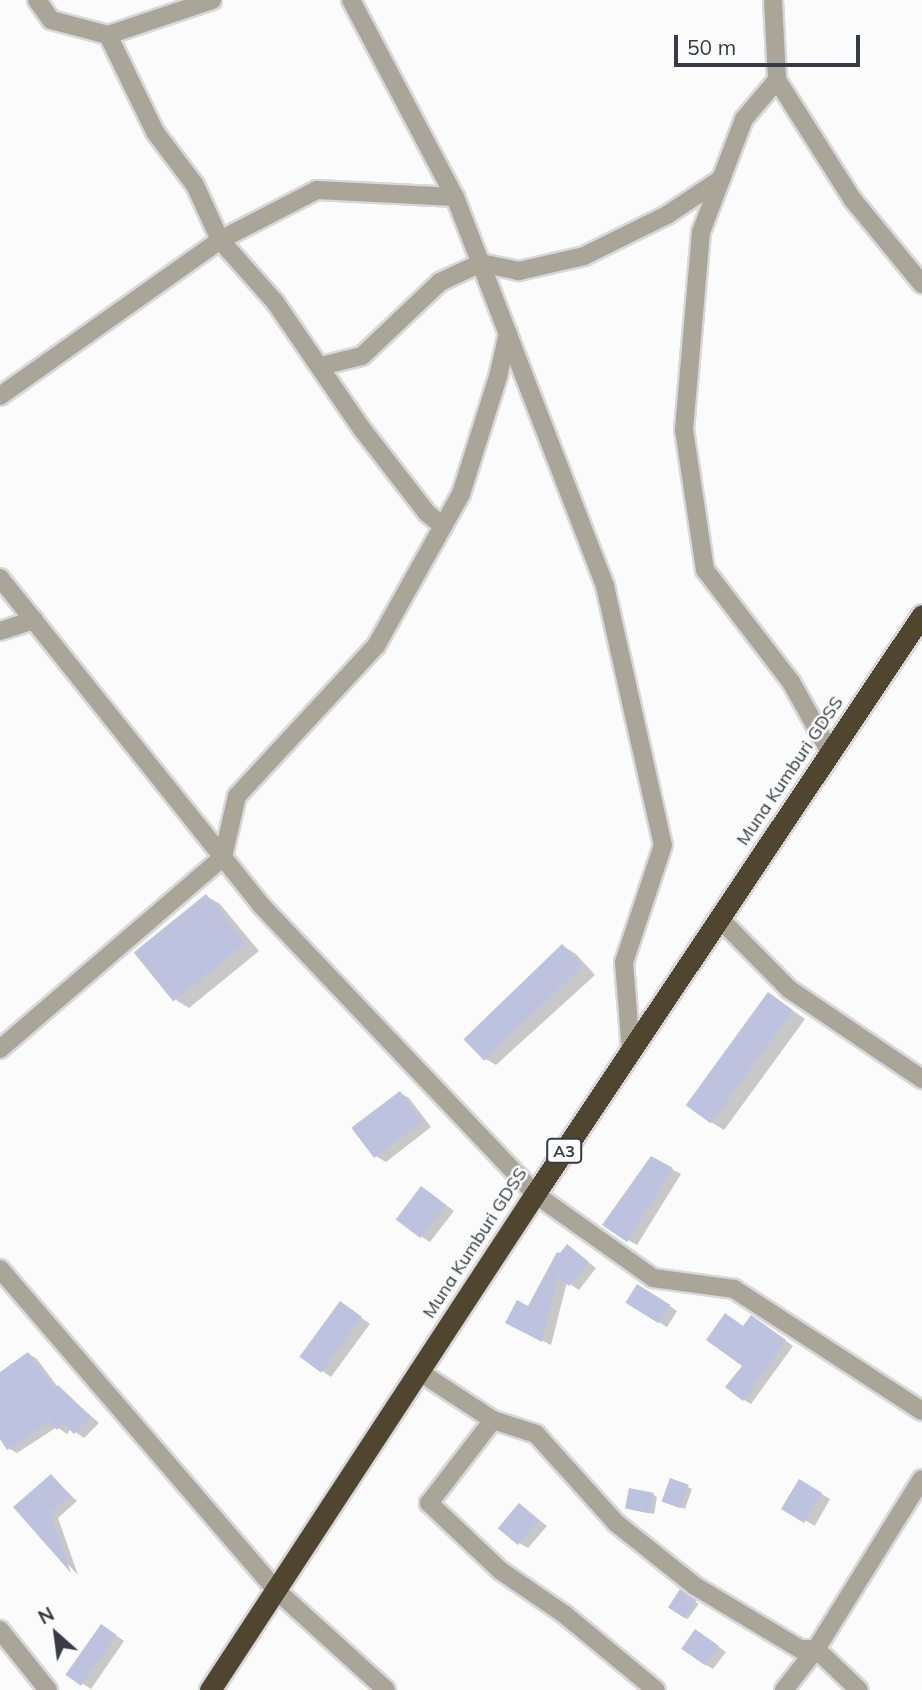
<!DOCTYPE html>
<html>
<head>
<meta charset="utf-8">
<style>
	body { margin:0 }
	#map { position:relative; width:922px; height:1690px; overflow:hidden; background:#fbfbfb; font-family:Mulish,sans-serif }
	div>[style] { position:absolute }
	.shadow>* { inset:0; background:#0003; transform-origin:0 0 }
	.building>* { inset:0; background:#bdc3df; transform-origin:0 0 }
	.roads { filter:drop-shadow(2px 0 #d8d8da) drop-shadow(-2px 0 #d8d8da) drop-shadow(0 2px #d8d8da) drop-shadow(0 -2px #d8d8da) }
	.street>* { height:18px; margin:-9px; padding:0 9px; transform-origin:9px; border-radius:9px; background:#aaa599 }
	.highway>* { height:21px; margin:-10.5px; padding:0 10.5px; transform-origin:10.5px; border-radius:10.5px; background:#50452e }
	span { translate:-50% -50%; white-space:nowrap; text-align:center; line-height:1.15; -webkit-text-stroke:5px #fbfbfb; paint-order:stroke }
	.shield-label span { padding:2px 5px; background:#fbfbfb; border:2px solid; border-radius:5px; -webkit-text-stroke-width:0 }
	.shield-label { font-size:16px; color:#383b46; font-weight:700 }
	.street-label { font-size:18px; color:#383b46 }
	.north { position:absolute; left:21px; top:1599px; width:70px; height:70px; -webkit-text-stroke:5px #fbfbfb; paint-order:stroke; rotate:332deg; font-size:19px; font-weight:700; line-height:28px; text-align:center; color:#383b46 }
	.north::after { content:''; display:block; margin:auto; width:24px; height:32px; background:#383b46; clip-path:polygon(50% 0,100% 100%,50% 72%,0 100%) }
	.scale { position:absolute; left:674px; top:35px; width:186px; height:32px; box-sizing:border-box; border:4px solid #383b46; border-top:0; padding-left:9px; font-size:21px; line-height:24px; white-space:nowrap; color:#383b46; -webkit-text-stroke:5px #fbfbfb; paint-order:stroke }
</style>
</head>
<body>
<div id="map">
	<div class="shadow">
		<div style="clip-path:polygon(206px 896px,220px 904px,259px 951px,189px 1008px,176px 1000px)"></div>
		<div style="clip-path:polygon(563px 946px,576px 954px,595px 975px,496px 1065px,482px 1057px)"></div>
		<div style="clip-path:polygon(769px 994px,805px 1019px,724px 1130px,711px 1122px)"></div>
		<div style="clip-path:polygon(400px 1093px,409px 1098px,431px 1127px,386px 1162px,377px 1157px,355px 1128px)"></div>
		<div style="clip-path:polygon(651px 1158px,681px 1174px,637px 1245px,628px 1240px)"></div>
		<div style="clip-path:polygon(430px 1193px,454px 1211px,430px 1242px,422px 1237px)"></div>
		<div style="clip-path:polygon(568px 1247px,596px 1268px,579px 1290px,567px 1282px,551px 1345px,507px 1322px,529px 1309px)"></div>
		<div style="clip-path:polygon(646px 1291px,677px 1311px,667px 1327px,659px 1322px)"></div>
		<div style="clip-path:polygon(349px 1309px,370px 1324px,331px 1377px,302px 1357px)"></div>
		<div style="clip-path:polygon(759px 1322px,793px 1346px,751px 1404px,744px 1400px,744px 1328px)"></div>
		<div style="clip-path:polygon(29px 1354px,37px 1359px,57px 1386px,99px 1423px,84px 1438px,71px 1429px,67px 1434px,57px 1427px,17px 1453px,8px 1448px,0 1436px,0 1374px)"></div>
		<div style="clip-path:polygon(51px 1476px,77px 1501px,58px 1518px,78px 1575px,15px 1507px)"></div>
		<div style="left:799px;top:1481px;width:36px;height:31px;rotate:30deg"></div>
		<div style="clip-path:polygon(688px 1487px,692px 1489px,685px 1509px,667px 1503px)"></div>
		<div style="clip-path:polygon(653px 1494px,657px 1497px,654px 1514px,627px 1508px)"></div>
		<div style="clip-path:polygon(520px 1505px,547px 1526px,528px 1548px,519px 1543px)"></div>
		<div style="left:681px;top:1591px;width:22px;height:19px;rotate:36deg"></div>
		<div style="clip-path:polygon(110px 1631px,124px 1641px,91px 1689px,68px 1674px)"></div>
		<div style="clip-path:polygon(704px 1636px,726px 1652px,713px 1669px,704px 1664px)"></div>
	</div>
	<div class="building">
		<div style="left:206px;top:894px;width:63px;height:93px;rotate:51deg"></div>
		<div style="left:562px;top:944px;width:30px;height:137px;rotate:46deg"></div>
		<div style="left:768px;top:992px;width:31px;height:140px;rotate:36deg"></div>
		<div style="left:400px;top:1091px;width:38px;height:61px;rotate:53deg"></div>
		<div style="clip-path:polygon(651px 1156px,673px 1168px,627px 1242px,602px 1225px)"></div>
		<div style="left:421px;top:1186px;width:31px;height:42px;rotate:37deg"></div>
		<div style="clip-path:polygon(567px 1244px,589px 1262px,569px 1286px,558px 1277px,542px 1342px,505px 1323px,517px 1300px,528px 1306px,557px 1252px,560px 1253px)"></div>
		<div style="left:637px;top:1284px;width:39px;height:22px;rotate:32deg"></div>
		<div style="left:340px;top:1301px;width:27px;height:69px;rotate:36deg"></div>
		<div style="clip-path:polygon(725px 1313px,743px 1326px,751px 1315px,786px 1340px,743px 1401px,725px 1387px,742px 1366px,706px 1340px)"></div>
		<div style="clip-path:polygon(28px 1352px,55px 1388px,58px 1385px,91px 1417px,74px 1434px,63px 1423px,57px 1430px,49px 1422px,7px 1450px,0 1439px,0 1372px)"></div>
		<div style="clip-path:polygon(51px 1474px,70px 1495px,50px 1513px,71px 1573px,13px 1507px)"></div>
		<div style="left:670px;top:1478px;width:20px;height:25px;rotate:20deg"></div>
		<div style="left:799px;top:1479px;width:27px;height:35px;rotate:31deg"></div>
		<div style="left:629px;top:1488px;width:25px;height:21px;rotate:11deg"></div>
		<div style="left:519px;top:1503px;width:26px;height:33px;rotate:40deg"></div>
		<div style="left:680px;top:1589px;width:20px;height:22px;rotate:33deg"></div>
		<div style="left:101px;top:1624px;width:19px;height:62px;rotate:35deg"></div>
		<div style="left:695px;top:1629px;width:29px;height:24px;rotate:35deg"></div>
	</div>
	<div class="roads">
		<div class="street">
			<div style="left:37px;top:0;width:24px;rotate:55deg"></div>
			<div style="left:51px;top:20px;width:59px;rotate:14.7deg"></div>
			<div style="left:108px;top:35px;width:110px;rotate:-18.6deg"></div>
			<div style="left:351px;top:0;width:223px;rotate:62.2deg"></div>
			<div style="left:455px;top:197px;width:417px;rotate:68.9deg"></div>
			<div style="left:605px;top:586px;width:265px;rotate:77.4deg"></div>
			<div style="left:663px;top:845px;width:123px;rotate:108.4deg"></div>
			<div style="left:624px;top:962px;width:88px;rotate:85.5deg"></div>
			<div style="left:773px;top:0;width:80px;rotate:87.1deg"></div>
			<div style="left:108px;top:35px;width:108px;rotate:64.1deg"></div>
			<div style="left:155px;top:132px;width:66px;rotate:53deg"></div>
			<div style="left:195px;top:185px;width:60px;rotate:65.6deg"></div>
			<div style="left:220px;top:240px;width:83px;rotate:48.4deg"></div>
			<div style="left:275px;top:302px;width:154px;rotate:55.6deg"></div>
			<div style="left:362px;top:429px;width:106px;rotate:52.3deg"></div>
			<div style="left:427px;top:513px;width:21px;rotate:39deg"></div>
			<div style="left:321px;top:366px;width:42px;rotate:-13.7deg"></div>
			<div style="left:362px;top:356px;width:108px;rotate:-43.5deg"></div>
			<div style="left:440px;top:282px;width:45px;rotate:-24.9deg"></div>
			<div style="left:481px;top:263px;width:39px;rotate:12deg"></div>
			<div style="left:519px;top:271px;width:67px;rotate:-13deg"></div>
			<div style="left:584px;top:256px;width:93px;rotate:-26.3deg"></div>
			<div style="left:667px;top:215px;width:65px;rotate:-33.7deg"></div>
			<div style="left:0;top:396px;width:270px;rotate:-35.3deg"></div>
			<div style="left:220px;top:240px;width:109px;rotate:-27.3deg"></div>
			<div style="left:317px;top:190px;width:138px;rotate:2.9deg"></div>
			<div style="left:0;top:578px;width:417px;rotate:51.4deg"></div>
			<div style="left:260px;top:904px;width:400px;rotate:46.5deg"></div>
			<div style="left:535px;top:1194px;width:145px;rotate:35.4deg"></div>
			<div style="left:653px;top:1278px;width:82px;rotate:7.7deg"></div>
			<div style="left:734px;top:1289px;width:224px;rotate:33deg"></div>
			<div style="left:0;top:631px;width:36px;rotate:-18deg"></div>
			<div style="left:830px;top:752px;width:80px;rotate:-119.1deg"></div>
			<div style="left:791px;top:682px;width:141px;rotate:-127.5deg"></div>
			<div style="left:705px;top:570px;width:142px;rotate:-98.5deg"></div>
			<div style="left:684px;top:430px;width:199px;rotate:-85.1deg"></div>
			<div style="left:701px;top:232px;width:121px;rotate:-69.2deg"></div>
			<div style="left:744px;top:119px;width:51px;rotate:-49.8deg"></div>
			<div style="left:777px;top:80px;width:142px;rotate:57.7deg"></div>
			<div style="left:853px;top:200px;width:109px;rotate:50.6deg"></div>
			<div style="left:719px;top:918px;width:100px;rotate:45.4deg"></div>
			<div style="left:789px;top:989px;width:161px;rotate:34.1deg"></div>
			<div style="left:0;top:1049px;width:294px;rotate:-40.7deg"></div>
			<div style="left:223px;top:857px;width:63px;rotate:-77.1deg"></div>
			<div style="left:237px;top:796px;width:205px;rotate:-47.2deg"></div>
			<div style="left:376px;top:646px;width:174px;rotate:-60.8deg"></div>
			<div style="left:461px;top:494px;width:123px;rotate:-72.5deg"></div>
			<div style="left:498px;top:377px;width:45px;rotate:-77.2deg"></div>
			<div style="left:0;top:1269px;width:425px;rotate:49.3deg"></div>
			<div style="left:277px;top:1591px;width:147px;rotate:42.2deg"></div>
			<div style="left:418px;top:1371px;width:90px;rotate:33.2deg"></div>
			<div style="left:493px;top:1420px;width:45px;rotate:18deg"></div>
			<div style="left:536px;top:1434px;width:120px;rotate:48deg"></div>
			<div style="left:616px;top:1523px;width:101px;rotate:38.6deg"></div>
			<div style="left:695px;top:1586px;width:122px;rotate:31deg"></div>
			<div style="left:800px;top:1649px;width:16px"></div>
			<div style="left:816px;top:1649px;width:59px;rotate:43.6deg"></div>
			<div style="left:493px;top:1420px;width:105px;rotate:127.6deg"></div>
			<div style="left:429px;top:1503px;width:99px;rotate:43.4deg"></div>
			<div style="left:501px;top:1571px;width:76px;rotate:34.3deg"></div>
			<div style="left:564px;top:1614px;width:119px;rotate:39.6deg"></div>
			<div style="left:0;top:1630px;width:77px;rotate:51.3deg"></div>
			<div style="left:784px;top:1690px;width:52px;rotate:-52deg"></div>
			<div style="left:816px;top:1649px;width:200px;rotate:-58.1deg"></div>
		</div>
		<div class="highway">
			<div style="left:210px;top:1690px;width:593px;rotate:-56.77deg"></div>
			<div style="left:535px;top:1194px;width:696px;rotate:-56.24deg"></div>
		</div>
	</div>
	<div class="shield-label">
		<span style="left:564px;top:1151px">A3</span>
	</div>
	<div class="street-label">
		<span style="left:790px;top:771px;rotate:-56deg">Muna Kumburi GDSS</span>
		<span style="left:475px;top:1243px;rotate:-57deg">Muna Kumburi GDSS</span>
	</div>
	<div class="north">N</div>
	<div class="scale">50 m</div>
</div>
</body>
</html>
